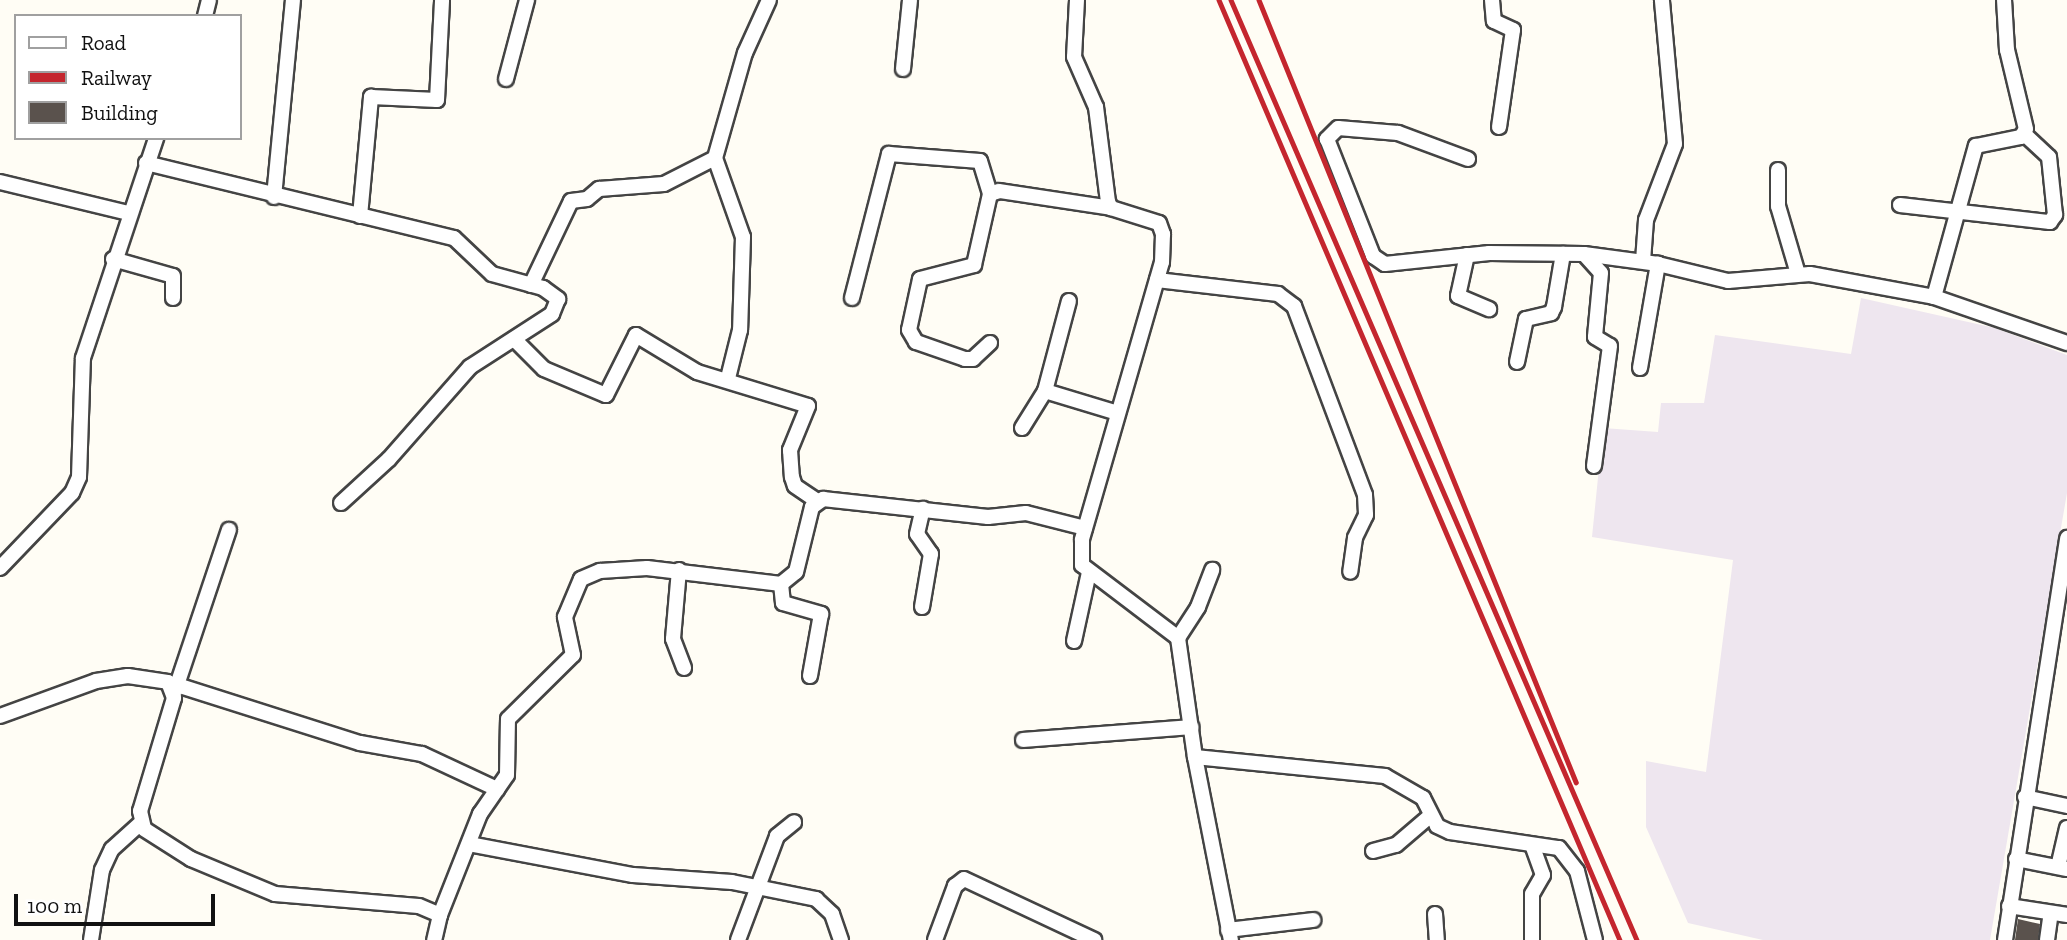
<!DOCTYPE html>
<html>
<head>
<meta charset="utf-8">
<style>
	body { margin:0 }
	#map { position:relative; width:2067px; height:940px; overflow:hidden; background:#fffdf5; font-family:"Zilla Slab",serif }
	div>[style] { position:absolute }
	.industrial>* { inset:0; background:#eee6ef }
	.building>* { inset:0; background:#5a524d }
	.roads { filter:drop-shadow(2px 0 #444) drop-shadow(-2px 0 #444) drop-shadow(0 2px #444) drop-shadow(0 -2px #444) }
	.minor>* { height:14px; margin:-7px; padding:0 7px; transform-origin:7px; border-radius:7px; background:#fff }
	.rail>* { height:4.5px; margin:-2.25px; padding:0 2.25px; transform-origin:2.25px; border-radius:2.25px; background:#c4262e }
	span { translate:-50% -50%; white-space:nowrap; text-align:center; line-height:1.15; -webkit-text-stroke:7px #fff; paint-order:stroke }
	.legend { position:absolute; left:14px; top:14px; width:228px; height:126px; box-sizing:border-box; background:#fff; border:2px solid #a0a0a0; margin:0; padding:9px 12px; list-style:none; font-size:21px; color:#111 }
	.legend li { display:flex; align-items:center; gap:14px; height:35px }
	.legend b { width:35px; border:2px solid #a0a0a0 }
	.scale { position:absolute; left:14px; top:894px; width:201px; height:32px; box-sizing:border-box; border:4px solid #111; border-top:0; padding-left:9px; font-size:21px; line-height:24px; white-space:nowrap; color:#111; -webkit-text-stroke:5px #fff; paint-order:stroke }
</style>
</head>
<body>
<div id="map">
	<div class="industrial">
		<div style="clip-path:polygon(1861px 298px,1995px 328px,2067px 355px,2067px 493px,1990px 940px,1763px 940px,1688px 923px,1646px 827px,1646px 761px,1706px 772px,1733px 560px,1592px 537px,1603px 428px,1658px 432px,1661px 403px,1704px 403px,1715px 335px,1851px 354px)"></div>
	</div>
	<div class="building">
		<div style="clip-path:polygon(2018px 919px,2040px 924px,2038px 940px,2015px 940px)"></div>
	</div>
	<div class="roads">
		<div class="minor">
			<div style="left:1077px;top:0;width:57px;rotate:93deg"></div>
			<div style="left:1074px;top:57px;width:55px;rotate:66.3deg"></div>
			<div style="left:1096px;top:107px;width:96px;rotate:82.8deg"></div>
			<div style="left:1108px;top:202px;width:7px;rotate:63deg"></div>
			<div style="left:1111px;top:208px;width:50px;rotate:17.4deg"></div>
			<div style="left:1159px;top:223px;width:12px;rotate:70deg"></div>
			<div style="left:1163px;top:234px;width:28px;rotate:92deg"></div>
			<div style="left:1162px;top:262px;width:289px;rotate:106.1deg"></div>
			<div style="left:1082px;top:540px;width:25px;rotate:90deg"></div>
			<div style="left:1082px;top:565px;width:121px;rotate:37.2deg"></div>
			<div style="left:1178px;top:638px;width:120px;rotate:81.9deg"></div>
			<div style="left:1195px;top:757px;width:191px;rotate:5.7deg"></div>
			<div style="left:1385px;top:776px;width:44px;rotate:30.1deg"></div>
			<div style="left:1423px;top:798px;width:31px;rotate:63deg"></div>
			<div style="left:1437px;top:826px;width:14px;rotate:25deg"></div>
			<div style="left:1450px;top:832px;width:110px;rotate:8.4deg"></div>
			<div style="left:1559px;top:848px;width:29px;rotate:52deg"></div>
			<div style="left:1577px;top:871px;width:71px;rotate:75.4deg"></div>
			<div style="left:1492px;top:0;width:21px;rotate:85deg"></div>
			<div style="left:1494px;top:21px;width:21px;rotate:25deg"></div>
			<div style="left:1513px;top:30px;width:98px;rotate:98.2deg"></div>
			<div style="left:205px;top:16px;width:16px;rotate:-76deg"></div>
			<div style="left:903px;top:69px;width:69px;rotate:-84.2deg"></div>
			<div style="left:506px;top:79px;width:82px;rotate:-75.1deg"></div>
			<div style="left:715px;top:158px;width:84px;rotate:70.5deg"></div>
			<div style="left:743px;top:237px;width:93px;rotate:91.8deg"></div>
			<div style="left:740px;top:330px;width:49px;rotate:104deg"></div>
			<div style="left:1468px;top:159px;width:75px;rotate:-159.6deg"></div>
			<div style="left:1398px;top:133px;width:60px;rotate:-175.2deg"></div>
			<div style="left:1338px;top:128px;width:16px;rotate:135deg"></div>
			<div style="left:1327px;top:139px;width:126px;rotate:68.5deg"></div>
			<div style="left:1373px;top:256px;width:14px;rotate:34deg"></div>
			<div style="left:1385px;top:264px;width:105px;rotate:-6deg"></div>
			<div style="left:1489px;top:253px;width:95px;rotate:0.6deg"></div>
			<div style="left:1584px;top:254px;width:75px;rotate:7.7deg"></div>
			<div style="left:1658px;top:264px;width:72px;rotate:13.7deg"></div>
			<div style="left:1728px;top:281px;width:82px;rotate:-4.9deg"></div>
			<div style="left:1810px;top:274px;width:126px;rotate:10.5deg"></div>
			<div style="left:1934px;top:297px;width:141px;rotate:19.1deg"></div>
			<div style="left:146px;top:163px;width:317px;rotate:13.7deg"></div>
			<div style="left:454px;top:238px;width:52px;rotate:43.5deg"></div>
			<div style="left:492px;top:274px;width:53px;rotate:15.4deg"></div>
			<div style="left:543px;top:288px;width:19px;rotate:36deg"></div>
			<div style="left:558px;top:299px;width:16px;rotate:112deg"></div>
			<div style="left:552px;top:314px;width:98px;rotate:147.1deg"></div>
			<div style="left:470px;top:367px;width:123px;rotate:131.4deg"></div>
			<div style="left:389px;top:459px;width:65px;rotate:137.5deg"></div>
			<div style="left:1778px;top:170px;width:36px;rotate:90deg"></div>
			<div style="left:1778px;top:206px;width:71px;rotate:73.6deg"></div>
			<div style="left:0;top:182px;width:132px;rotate:13.6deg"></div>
			<div style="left:274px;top:197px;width:198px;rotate:-84.5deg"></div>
			<div style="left:1900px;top:205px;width:151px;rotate:6.5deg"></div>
			<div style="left:2050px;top:222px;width:9px;rotate:-54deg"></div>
			<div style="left:2055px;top:215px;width:58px;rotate:-95.9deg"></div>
			<div style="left:2049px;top:157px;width:34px;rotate:-137deg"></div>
			<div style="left:360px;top:216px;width:120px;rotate:-84.7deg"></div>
			<div style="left:371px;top:97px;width:66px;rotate:2.6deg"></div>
			<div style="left:437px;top:100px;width:100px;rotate:-87.1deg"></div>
			<div style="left:1584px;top:254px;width:25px;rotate:48deg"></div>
			<div style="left:1601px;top:273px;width:64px;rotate:95.4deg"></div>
			<div style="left:1595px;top:337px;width:17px;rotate:31deg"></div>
			<div style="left:1610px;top:346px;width:121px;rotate:97.6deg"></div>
			<div style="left:1467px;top:255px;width:42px;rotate:102.4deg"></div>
			<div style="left:1458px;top:296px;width:34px;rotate:23deg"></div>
			<div style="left:113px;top:259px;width:62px;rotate:15.8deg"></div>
			<div style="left:173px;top:276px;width:22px;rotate:90deg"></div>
			<div style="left:1643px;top:261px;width:41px;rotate:-85.8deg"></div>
			<div style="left:1646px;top:220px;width:81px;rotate:-69.1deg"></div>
			<div style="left:1675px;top:144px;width:145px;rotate:-95.2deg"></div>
			<div style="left:1157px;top:280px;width:122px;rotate:6.6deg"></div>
			<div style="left:1278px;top:294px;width:20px;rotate:37deg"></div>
			<div style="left:1294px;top:306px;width:202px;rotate:69.4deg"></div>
			<div style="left:1365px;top:495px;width:20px;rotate:87deg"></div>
			<div style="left:1366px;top:515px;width:25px;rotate:116deg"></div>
			<div style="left:1355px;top:538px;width:34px;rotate:98deg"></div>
			<div style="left:531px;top:285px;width:93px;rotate:-64.5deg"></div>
			<div style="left:571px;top:201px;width:16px;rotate:-7deg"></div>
			<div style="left:587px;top:199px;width:16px;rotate:-40deg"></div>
			<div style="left:599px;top:189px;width:65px;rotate:-4.4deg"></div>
			<div style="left:664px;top:184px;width:57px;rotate:-27deg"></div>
			<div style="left:715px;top:158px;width:109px;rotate:-74.1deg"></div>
			<div style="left:745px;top:53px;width:58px;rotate:-65.6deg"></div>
			<div style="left:1934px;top:297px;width:157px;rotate:-74.5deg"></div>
			<div style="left:1976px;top:146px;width:46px;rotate:-11.3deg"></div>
			<div style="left:2021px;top:137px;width:9px;rotate:-58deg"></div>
			<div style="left:2026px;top:129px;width:81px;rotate:-103.5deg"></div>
			<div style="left:2007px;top:50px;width:50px;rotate:-93.4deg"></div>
			<div style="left:852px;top:298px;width:149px;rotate:-75.6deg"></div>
			<div style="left:889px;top:154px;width:91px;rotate:4.4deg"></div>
			<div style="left:980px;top:161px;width:34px;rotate:73deg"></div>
			<div style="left:514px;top:339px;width:42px;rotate:45deg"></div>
			<div style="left:544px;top:369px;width:67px;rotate:22.8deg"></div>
			<div style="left:606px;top:395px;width:67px;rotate:-63.4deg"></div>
			<div style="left:636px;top:335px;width:71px;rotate:31.2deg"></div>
			<div style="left:697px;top:372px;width:116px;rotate:17deg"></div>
			<div style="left:808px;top:406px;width:48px;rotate:112.2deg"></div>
			<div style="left:790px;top:450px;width:27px;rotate:86deg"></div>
			<div style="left:792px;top:477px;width:9px;rotate:72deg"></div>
			<div style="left:795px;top:486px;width:27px;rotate:34deg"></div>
			<div style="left:990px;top:343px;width:23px;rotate:137deg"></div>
			<div style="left:973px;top:359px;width:8px;rotate:180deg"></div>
			<div style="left:965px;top:359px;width:52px;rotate:-160.9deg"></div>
			<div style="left:916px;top:342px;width:14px;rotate:-120deg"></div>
			<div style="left:909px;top:330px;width:52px;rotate:-77.8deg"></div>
			<div style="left:920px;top:279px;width:56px;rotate:-14.5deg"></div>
			<div style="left:974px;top:265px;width:73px;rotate:-77.3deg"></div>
			<div style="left:990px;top:194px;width:9px;rotate:-18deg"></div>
			<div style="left:999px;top:191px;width:113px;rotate:8.6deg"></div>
			<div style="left:1517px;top:362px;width:44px;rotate:-78.2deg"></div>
			<div style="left:1526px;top:319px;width:26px;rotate:-13deg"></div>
			<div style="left:1551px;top:313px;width:7px;rotate:-63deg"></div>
			<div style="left:1554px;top:307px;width:54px;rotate:-80.4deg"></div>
			<div style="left:1640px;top:368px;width:106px;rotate:-80.2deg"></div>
			<div style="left:1045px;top:391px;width:76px;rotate:16.8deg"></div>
			<div style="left:1022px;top:428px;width:44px;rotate:-58.1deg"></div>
			<div style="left:1045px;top:391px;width:93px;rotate:-75.1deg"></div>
			<div style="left:0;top:568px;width:104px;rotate:-46.2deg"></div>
			<div style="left:72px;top:493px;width:17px;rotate:-66deg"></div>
			<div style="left:79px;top:477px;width:119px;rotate:-88.1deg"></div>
			<div style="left:83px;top:358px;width:232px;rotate:-71.6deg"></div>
			<div style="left:679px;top:570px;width:69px;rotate:95deg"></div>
			<div style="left:673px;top:639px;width:31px;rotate:69deg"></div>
			<div style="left:781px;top:584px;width:19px;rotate:84deg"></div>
			<div style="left:783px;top:603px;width:40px;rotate:16deg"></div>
			<div style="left:821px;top:614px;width:63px;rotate:100.1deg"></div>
			<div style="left:922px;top:607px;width:54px;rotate:-80.4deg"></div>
			<div style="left:931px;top:554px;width:24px;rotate:-125deg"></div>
			<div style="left:917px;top:534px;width:26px;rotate:-77deg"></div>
			<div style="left:1178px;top:638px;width:37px;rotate:-57deg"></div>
			<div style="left:1198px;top:607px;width:40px;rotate:-69deg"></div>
			<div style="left:1074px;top:641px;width:71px;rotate:-77.7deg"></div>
			<div style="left:177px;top:685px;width:192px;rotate:17.6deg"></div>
			<div style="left:360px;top:743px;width:63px;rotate:10.1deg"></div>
			<div style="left:422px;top:754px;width:83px;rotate:25deg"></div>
			<div style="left:175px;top:691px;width:170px;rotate:-71.5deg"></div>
			<div style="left:0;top:716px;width:102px;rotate:-20deg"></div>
			<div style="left:96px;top:681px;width:32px;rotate:-9deg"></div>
			<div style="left:128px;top:676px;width:40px;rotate:8.5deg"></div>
			<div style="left:168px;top:682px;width:17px;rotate:69deg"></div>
			<div style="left:174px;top:698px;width:118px;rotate:106.7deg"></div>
			<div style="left:140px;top:811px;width:18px;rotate:77deg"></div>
			<div style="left:144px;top:829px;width:56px;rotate:32.6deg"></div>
			<div style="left:191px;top:859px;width:91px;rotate:22.6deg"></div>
			<div style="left:275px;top:894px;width:144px;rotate:4.8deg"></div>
			<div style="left:419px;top:906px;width:23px;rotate:23deg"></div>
			<div style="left:440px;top:915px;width:26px;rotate:103deg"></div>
			<div style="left:1023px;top:740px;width:169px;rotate:-4.4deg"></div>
			<div style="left:1195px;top:757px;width:187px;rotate:78.9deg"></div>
			<div style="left:2025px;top:797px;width:43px;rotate:12.1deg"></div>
			<div style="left:469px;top:844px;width:167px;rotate:10.7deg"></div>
			<div style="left:633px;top:875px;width:99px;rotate:4deg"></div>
			<div style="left:732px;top:882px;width:86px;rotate:11.4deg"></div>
			<div style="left:816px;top:899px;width:22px;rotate:43deg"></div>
			<div style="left:832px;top:914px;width:28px;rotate:71deg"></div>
			<div style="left:1373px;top:851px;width:24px;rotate:-15deg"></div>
			<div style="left:1396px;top:845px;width:45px;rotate:-40.5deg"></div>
			<div style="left:2016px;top:859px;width:52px;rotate:11.1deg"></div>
			<div style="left:2058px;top:867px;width:40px;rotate:-77deg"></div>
			<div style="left:2009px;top:906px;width:59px;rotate:8.8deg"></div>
			<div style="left:1435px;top:914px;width:26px;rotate:86deg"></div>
			<div style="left:440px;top:915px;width:109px;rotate:-68.4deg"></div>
			<div style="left:480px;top:814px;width:47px;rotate:-55.3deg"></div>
			<div style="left:507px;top:775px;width:56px;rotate:-89deg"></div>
			<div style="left:508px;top:719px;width:91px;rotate:-44.6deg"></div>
			<div style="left:573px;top:655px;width:39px;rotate:-102deg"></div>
			<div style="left:565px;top:617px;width:41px;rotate:-67.2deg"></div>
			<div style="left:581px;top:579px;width:21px;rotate:-23deg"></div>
			<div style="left:600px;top:571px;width:47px;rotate:-3.7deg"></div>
			<div style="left:647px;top:568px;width:135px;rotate:6.8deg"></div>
			<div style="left:781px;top:584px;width:19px;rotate:-39deg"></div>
			<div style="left:796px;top:572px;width:67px;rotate:-76.2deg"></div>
			<div style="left:812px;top:507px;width:14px;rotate:-36deg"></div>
			<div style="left:823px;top:499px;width:166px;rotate:6.2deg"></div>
			<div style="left:988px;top:517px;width:38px;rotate:-6deg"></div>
			<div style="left:1026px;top:513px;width:61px;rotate:14.3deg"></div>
			<div style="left:1228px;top:930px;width:86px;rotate:-6.7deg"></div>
			<div style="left:91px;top:940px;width:71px;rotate:-81.1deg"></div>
			<div style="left:102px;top:870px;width:23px;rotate:-65deg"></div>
			<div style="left:112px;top:849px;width:38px;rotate:-42deg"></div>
			<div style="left:738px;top:940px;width:111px;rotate:-69.4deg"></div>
			<div style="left:777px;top:836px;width:22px;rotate:-39deg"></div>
			<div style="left:935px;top:940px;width:58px;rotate:-69.7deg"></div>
			<div style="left:955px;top:886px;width:11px;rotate:-38deg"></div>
			<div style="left:964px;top:879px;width:144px;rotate:25.1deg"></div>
			<div style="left:1532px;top:940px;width:46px;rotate:-90deg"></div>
			<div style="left:1532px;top:894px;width:22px;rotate:-60deg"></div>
			<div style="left:1543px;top:875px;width:32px;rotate:-110deg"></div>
			<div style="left:2005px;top:940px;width:407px;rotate:-81.2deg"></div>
			<div style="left:2047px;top:940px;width:27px;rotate:-82deg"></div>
		</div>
	</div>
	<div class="rail">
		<div style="left:1219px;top:0;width:1022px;rotate:66.9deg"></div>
		<div style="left:1231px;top:0;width:1024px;rotate:66.64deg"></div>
		<div style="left:1259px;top:0;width:844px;rotate:67.93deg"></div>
	</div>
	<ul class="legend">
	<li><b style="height:9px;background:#fff"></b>Road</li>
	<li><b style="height:9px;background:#c4262e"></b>Railway</li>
	<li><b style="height:19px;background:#5a524d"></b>Building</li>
	</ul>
	<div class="scale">100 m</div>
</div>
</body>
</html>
